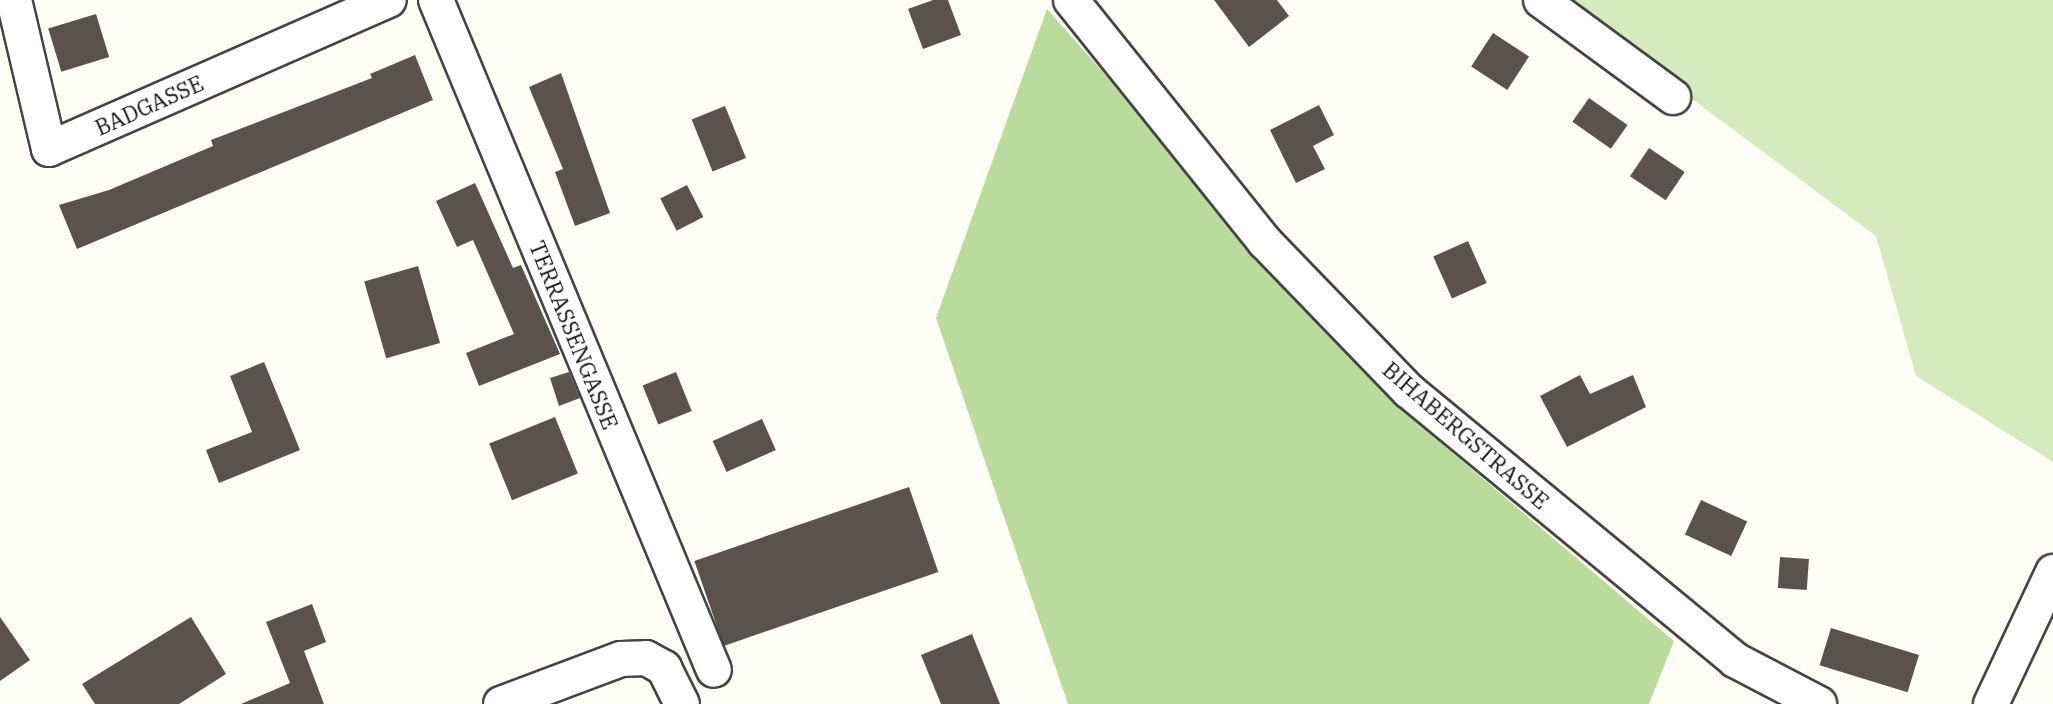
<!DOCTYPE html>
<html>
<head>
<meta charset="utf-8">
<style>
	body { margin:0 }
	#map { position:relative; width:2053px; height:704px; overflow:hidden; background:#fffdf5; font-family:"IBM Plex Serif",serif }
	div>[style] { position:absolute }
	.green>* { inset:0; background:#d5ebbd }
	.forest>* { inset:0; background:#b9dc9c }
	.building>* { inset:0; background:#5a524d; transform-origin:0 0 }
	.roads { filter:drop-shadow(2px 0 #444) drop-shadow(-2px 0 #444) drop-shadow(0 2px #444) drop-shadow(0 -2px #444) }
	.minor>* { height:34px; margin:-17px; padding:0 17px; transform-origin:17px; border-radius:17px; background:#fff }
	span { translate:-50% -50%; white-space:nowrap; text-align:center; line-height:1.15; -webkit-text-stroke:8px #fff; paint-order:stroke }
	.street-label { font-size:22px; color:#111 }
</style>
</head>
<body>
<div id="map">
	<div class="green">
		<div style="clip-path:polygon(1572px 0,2053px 0,2053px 462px,1916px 376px,1876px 236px,1594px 26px)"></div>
	</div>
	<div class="forest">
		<div style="clip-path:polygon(1047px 9px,1408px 415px,1674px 641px,1649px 704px,1068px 704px,936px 318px)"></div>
	</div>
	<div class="building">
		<div style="clip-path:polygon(933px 0,948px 0,961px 35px,923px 49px,908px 9px)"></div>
		<div style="clip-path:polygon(1214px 0,1277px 0,1289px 16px,1249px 47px)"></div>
		<div style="left:96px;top:14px;width:45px;height:50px;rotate:73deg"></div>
		<div style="left:1493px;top:33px;width:43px;height:40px;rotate:33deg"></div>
		<div style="clip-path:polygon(415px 55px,433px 100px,77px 249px,59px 205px,109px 190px,213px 146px,211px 140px,372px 78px,370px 74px)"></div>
		<div style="clip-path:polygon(561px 73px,610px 213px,575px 226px,555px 172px,563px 169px,529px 87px)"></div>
		<div style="left:1589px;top:98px;width:47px;height:29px;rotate:35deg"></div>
		<div style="clip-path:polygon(1319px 105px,1334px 135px,1313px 146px,1325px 169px,1296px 183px,1270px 130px)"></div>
		<div style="left:725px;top:106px;width:56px;height:36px;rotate:68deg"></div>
		<div style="left:1649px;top:148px;width:43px;height:34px;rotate:34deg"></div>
		<div style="clip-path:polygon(475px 183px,513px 268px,521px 265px,560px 354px,479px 386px,466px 353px,514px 334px,473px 240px,457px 247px,436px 201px)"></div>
		<div style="left:687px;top:185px;width:36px;height:30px;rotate:63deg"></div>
		<div style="left:1468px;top:241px;width:46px;height:38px;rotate:66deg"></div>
		<div style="left:418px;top:266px;width:80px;height:56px;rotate:74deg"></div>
		<div style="clip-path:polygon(264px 362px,300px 450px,219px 483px,206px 450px,252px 432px,230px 376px)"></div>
		<div style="clip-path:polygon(569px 372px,580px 398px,559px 406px,550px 378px)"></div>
		<div style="left:676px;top:372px;width:42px;height:36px;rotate:68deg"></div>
		<div style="clip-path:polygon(1580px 375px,1590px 394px,1633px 375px,1646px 407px,1567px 447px,1540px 396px)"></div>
		<div style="left:555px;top:417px;width:61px;height:71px;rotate:68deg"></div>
		<div style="left:762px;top:419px;width:34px;height:54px;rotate:66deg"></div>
		<div style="left:909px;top:487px;width:90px;height:227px;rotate:71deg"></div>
		<div style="left:1701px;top:500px;width:51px;height:38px;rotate:25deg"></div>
		<div style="left:1780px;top:557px;width:29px;height:31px;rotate:4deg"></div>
		<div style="clip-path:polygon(312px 604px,326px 642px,304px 651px,324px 704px,241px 704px,290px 683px,266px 622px)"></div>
		<div style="clip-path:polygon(0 617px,30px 660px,0 681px)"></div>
		<div style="clip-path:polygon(191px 617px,226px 674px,179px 704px,95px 704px,82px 684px)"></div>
		<div style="left:1831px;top:628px;width:92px;height:39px;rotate:17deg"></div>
		<div style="clip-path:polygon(972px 634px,1000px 704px,941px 704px,921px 655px)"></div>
	</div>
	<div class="roads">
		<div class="minor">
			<div style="left:14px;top:0;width:153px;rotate:76.8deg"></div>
			<div style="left:49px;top:149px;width:371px;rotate:-23.7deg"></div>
			<div style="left:436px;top:0;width:725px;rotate:67.47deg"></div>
			<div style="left:1071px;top:0;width:310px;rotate:51.3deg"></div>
			<div style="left:1265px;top:242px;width:207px;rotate:46deg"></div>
			<div style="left:1409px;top:391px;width:423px;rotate:39.5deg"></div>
			<div style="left:1735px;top:660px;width:95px;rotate:27.6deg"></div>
			<div style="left:1541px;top:0;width:164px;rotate:36.3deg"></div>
			<div style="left:501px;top:704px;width:128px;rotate:-20.6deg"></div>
			<div style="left:621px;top:659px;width:25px;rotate:-2deg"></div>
			<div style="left:646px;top:658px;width:21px;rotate:29deg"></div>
			<div style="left:664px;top:668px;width:40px;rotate:63.4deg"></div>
			<div style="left:1991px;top:704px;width:146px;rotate:-64.8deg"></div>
		</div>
	</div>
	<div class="street-label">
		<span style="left:149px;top:105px;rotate:-24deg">BADGASSE</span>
		<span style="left:574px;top:335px;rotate:68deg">TERRASSENGASSE</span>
		<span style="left:1466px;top:435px;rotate:41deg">BIHABERGSTRASSE</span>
	</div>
</div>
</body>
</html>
